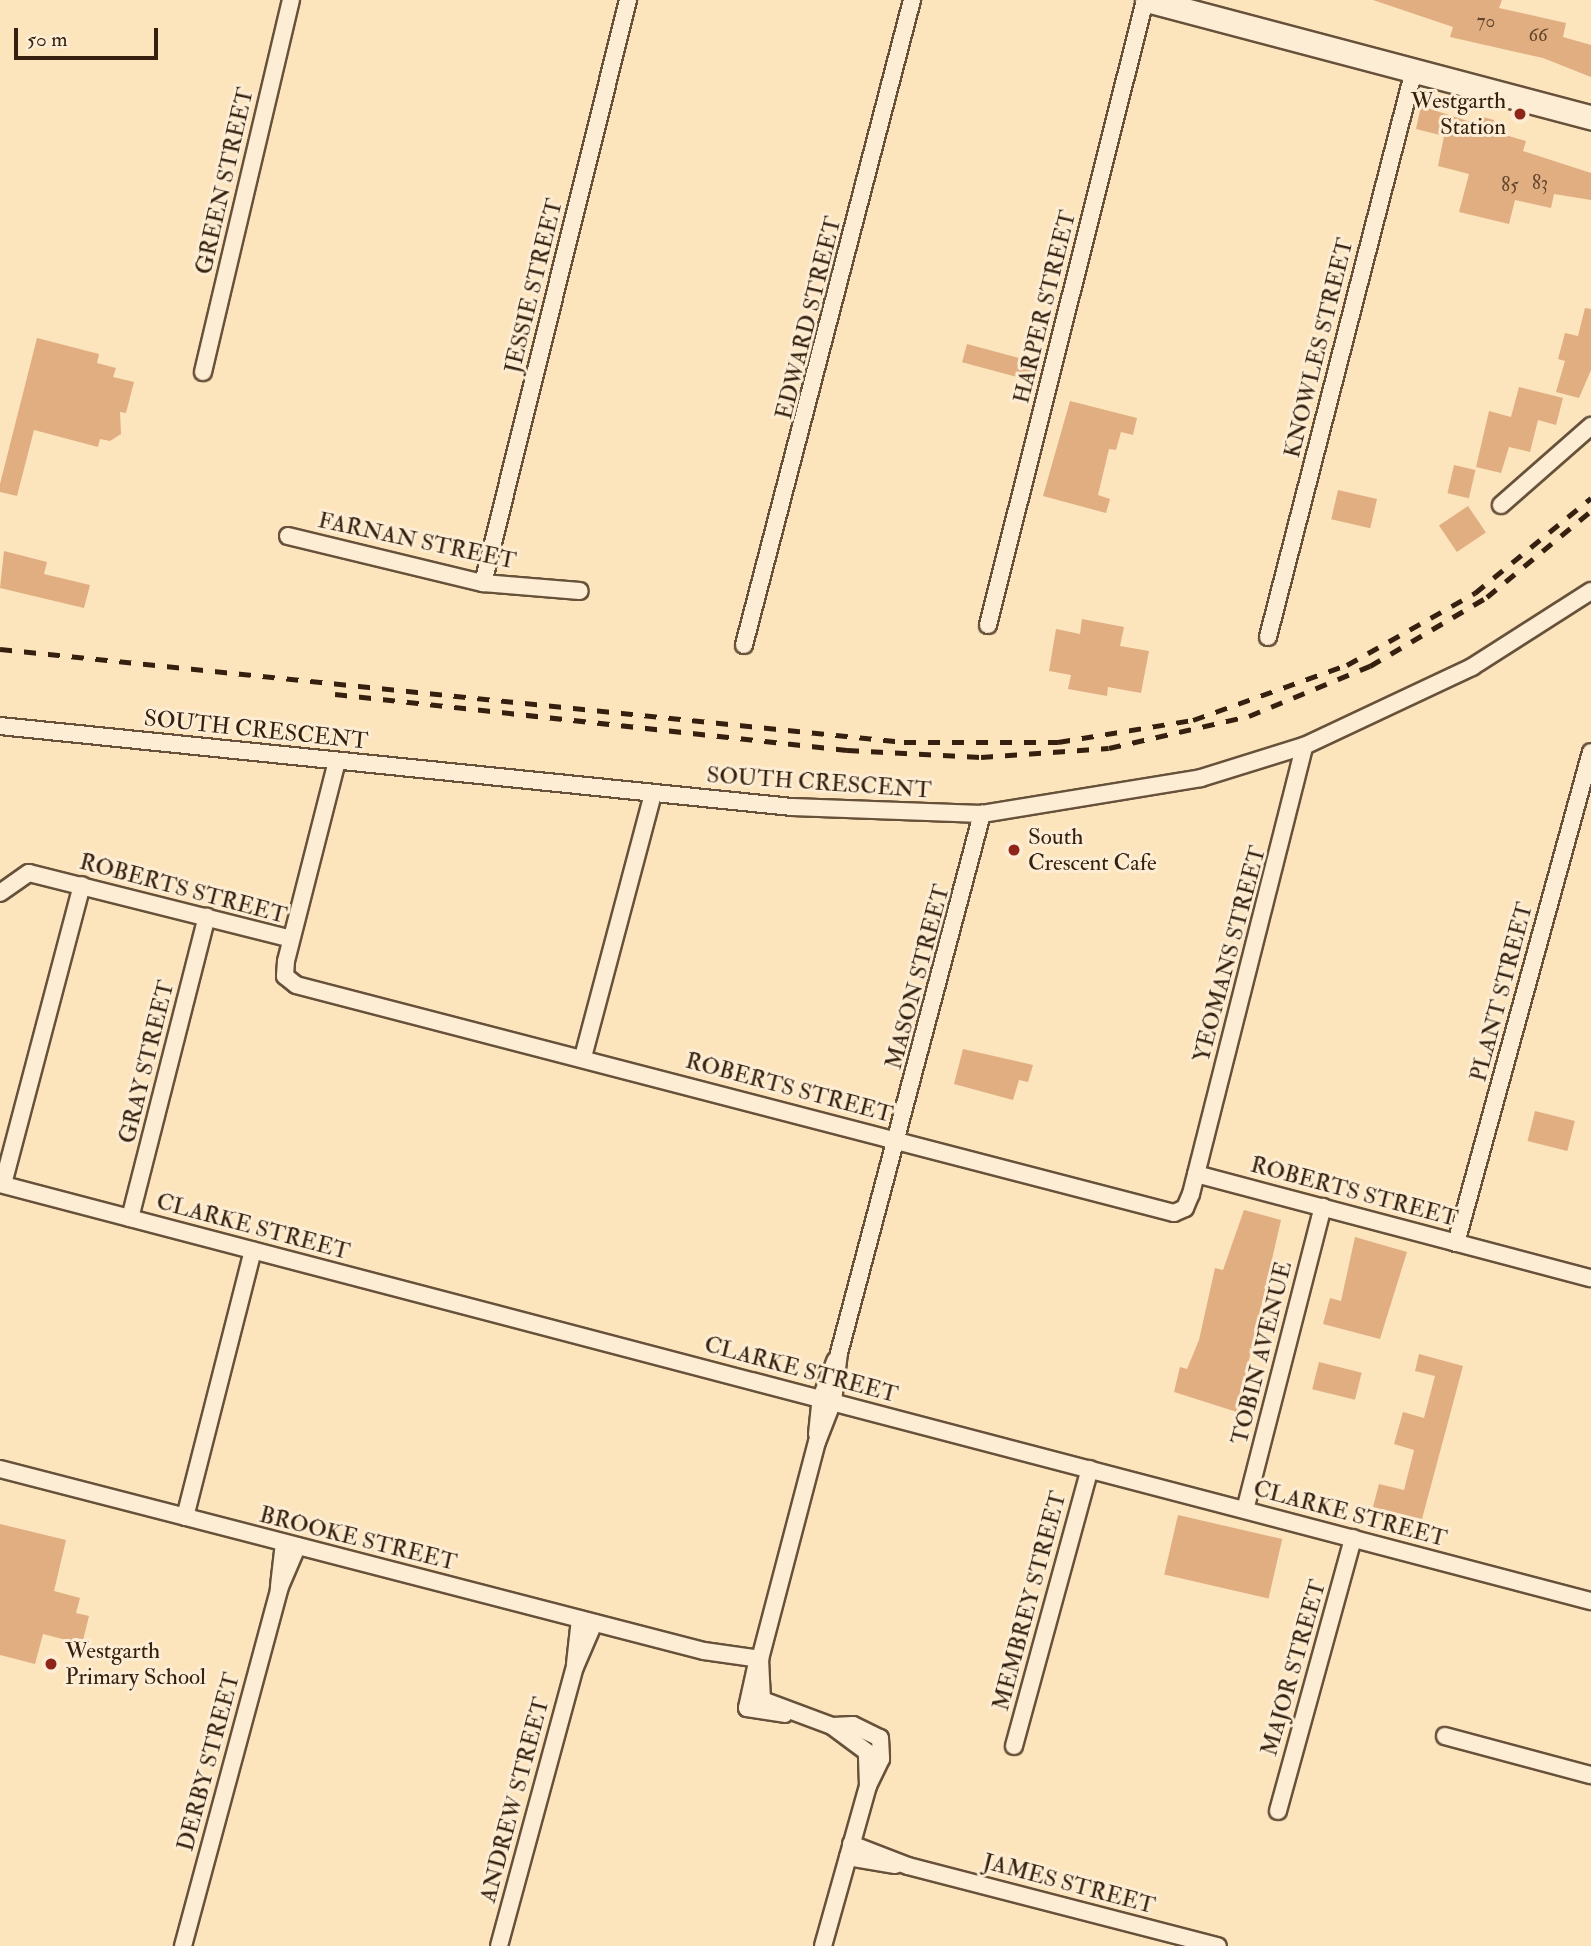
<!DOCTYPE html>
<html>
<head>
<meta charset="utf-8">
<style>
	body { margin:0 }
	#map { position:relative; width:1591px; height:1946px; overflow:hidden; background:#fce4bd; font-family:"IM FELL Double Pica",serif }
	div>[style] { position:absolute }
	.building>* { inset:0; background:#e1ae82; transform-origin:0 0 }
	.roads { filter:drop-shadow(2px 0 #67513a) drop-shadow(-2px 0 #67513a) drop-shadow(0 2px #67513a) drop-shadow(0 -2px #67513a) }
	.minor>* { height:16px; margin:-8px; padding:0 8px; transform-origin:8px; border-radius:8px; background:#fdedd4 }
	.secondary>* { height:23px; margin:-11.5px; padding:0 11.5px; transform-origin:11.5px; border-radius:11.5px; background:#fdedd4 }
	.rail>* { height:5px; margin-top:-2.5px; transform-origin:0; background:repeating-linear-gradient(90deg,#35200f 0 12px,transparent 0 24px) }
	.dots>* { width:19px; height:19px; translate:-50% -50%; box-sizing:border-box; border:4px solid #fdedd4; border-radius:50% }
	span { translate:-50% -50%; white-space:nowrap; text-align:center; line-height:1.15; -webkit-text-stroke:6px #fdedd4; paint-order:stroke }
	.number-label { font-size:19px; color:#60442c }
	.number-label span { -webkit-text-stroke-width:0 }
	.poi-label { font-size:23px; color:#35200f }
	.right { translate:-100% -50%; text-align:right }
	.left { translate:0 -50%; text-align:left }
	.street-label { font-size:23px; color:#35200f }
	.scale { position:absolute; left:14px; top:28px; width:144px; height:32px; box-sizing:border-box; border:4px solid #35200f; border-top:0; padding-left:9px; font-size:21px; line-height:24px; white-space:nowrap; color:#35200f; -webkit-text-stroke:5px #fdedd4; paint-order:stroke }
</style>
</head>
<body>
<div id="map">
	<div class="building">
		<div style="clip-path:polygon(1373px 0,1502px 0,1499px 8px,1566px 23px,1563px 37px,1591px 45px,1591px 77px,1543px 58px,1450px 37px,1453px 27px)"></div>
		<div style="clip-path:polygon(1421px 106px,1477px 124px,1479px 116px,1494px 120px,1491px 131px,1526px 141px,1523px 151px,1591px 173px,1591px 200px,1554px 194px,1551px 208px,1515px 200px,1509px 224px,1459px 212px,1469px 174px,1438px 166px,1444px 136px,1416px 129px)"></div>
		<div style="clip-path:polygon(1585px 308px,1591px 309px,1591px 370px,1579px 398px,1556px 392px,1565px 361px,1558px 359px,1565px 333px,1578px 336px)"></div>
		<div style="clip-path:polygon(37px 338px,99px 354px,97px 363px,116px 368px,113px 377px,134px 382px,126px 413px,120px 412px,121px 434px,110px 441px,100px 439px,98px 447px,34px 430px,17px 496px,0 492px,0 484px)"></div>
		<div style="left:967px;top:344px;width:70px;height:19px;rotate:15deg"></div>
		<div style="clip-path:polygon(1519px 387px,1563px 398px,1556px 425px,1538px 420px,1530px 452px,1509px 447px,1501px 473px,1476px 467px,1489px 411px,1511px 417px)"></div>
		<div style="clip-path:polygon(1070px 401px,1137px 418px,1133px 435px,1121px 432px,1116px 450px,1109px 449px,1098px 495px,1110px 499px,1106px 513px,1043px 496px)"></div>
		<div style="left:1454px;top:465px;width:22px;height:29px;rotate:13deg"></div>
		<div style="left:1338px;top:490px;width:40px;height:30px;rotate:13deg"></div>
		<div style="left:1468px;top:506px;width:32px;height:35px;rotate:56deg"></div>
		<div style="clip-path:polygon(4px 551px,47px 562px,44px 574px,90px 585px,84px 608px,0 588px)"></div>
		<div style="clip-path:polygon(1082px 619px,1124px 627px,1120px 646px,1149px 651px,1141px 693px,1108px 687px,1107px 696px,1068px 689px,1071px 675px,1049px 671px,1056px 629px,1080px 634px)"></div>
		<div style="clip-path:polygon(963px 1049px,1033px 1065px,1028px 1082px,1019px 1080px,1013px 1100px,954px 1084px)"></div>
		<div style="left:1535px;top:1111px;width:41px;height:31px;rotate:14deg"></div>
		<div style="clip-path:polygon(1244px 1210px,1281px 1220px,1237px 1412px,1174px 1392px,1180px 1367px,1187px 1369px,1199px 1340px,1215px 1268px,1223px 1270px)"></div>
		<div style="clip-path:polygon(1355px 1237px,1407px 1252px,1380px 1339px,1323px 1324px,1330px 1298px,1341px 1301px)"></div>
		<div style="clip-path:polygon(1419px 1354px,1463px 1366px,1422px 1519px,1373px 1507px,1379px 1484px,1404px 1490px,1414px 1450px,1394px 1444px,1403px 1412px,1424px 1418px,1435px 1376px,1415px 1371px)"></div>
		<div style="left:1319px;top:1362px;width:44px;height:28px;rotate:14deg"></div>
		<div style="left:1178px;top:1515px;width:107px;height:61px;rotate:13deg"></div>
		<div style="clip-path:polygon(0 1524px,66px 1540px,54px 1591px,80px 1598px,76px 1613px,89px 1616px,82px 1644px,43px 1634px,35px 1664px,0 1655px)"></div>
	</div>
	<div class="roads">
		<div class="minor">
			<div style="left:203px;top:372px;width:382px;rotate:-76.7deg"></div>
			<div style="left:1501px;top:505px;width:120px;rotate:-41.3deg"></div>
			<div style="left:288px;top:536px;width:201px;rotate:13.6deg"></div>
			<div style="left:483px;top:583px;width:97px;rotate:4.7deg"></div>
			<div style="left:483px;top:583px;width:601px;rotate:-76.03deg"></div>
			<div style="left:988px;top:625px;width:644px;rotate:-75.9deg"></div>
			<div style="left:1268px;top:637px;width:585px;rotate:-75.56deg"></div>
			<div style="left:744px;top:645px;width:667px;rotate:-75.4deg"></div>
			<div style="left:0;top:726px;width:796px;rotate:5.84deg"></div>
			<div style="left:792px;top:807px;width:190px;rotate:2.1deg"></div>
			<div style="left:982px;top:814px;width:222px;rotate:-9.3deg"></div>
			<div style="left:1201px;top:778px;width:108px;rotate:-17.3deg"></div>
			<div style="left:1304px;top:746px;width:186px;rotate:-25.2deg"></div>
			<div style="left:1472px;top:667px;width:141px;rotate:-32.6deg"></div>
			<div style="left:337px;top:761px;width:206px;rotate:104.3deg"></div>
			<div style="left:286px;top:961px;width:15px;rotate:94deg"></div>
			<div style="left:285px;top:976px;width:14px;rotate:39deg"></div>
			<div style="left:296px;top:985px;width:907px;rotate:14.56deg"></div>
			<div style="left:1174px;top:1213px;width:12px;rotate:-24deg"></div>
			<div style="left:1185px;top:1208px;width:15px;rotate:-67deg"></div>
			<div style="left:1191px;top:1194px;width:462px;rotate:-75.8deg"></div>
			<div style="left:0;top:893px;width:35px;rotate:-35deg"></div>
			<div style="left:29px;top:873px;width:270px;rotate:14.1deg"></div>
			<div style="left:583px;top:1057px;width:272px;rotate:-75.1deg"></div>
			<div style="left:1196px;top:1174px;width:408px;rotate:14.8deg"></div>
			<div style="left:0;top:1184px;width:1645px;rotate:14.69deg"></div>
			<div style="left:3px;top:1184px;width:309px;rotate:-75.2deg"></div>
			<div style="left:130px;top:1218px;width:311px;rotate:-75.7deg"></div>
			<div style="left:1456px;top:1243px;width:509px;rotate:-74.63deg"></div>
			<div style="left:817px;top:1434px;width:36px;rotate:-84deg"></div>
			<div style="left:821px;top:1398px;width:40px;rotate:-69deg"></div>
			<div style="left:0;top:1469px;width:727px;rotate:14.49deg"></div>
			<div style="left:704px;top:1651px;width:57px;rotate:8.1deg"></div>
			<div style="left:1245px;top:1510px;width:313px;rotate:-75.6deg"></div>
			<div style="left:185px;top:1517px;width:275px;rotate:-75.7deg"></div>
			<div style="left:279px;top:1586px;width:43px;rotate:-83.4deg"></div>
			<div style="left:575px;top:1664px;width:45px;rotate:-83.7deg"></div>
			<div style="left:756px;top:1667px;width:42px;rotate:102.4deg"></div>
			<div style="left:747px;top:1708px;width:38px;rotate:9deg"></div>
			<div style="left:833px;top:1726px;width:20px;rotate:-3deg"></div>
			<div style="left:853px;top:1725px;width:30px;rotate:26deg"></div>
			<div style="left:880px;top:1738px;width:21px;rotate:87deg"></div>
			<div style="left:881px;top:1759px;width:28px;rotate:116deg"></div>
			<div style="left:1445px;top:1736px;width:151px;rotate:15deg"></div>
			<div style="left:1014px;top:1746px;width:287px;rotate:-74.7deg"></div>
			<div style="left:1278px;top:1811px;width:283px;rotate:-74.6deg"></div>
			<div style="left:851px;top:1844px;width:61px;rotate:21.1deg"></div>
			<div style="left:908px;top:1866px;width:320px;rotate:14.5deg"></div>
			<div style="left:848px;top:1857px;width:48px;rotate:9.7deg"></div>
			<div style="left:183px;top:1946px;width:370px;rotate:-74.9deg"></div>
			<div style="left:279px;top:1589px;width:46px;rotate:-66.8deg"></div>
			<div style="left:499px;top:1946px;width:289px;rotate:-74.8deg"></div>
			<div style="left:575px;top:1667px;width:48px;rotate:-66.6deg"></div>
			<div style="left:823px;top:1946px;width:166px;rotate:-74.3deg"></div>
			<div style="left:868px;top:1786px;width:34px;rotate:-92deg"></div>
			<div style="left:867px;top:1752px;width:44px;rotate:-143.4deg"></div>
			<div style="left:832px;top:1726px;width:75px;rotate:-159.6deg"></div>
			<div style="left:762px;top:1700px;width:41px;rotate:-92.8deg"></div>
			<div style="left:760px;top:1659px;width:224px;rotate:-75.3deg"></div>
			<div style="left:817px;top:1442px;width:44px;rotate:-68.7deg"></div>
			<div style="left:833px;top:1401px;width:48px;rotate:-82.9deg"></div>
			<div style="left:839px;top:1353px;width:558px;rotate:-75.14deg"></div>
		</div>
		<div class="secondary">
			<div style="left:1147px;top:0;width:459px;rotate:14.8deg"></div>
		</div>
	</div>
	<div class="rail">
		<div style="left:0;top:649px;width:909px;rotate:5.87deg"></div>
		<div style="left:904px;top:742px;width:154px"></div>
		<div style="left:1058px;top:742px;width:137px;rotate:-9.3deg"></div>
		<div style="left:1193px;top:720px;width:164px;rotate:-19.7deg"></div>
		<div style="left:1347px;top:665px;width:147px;rotate:-29.4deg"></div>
		<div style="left:1475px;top:593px;width:150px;rotate:-39.3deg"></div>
		<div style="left:335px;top:694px;width:515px;rotate:6.24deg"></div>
		<div style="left:847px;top:750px;width:134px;rotate:3deg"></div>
		<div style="left:981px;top:757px;width:128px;rotate:-4deg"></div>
		<div style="left:1109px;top:748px;width:144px;rotate:-12.9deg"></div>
		<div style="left:1249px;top:716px;width:131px;rotate:-22.5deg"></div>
		<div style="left:1370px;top:666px;width:136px;rotate:-30.5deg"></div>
		<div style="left:1487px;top:597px;width:135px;rotate:-39.6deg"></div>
	</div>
	<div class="dots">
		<div style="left:1520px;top:114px;background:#8f2418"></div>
		<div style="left:1014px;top:850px;background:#8f2418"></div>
		<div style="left:51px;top:1664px;background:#8f2418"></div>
	</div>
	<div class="number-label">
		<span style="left:1486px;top:22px">70</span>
		<span style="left:1538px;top:36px">66</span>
		<span style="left:1540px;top:184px">83</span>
		<span style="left:1510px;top:186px">85</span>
	</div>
	<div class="poi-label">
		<span class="right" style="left:1506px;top:114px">Westgarth<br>Station</span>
		<span class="left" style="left:1028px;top:850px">South<br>Crescent Cafe</span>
		<span class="left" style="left:65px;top:1664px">Westgarth<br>Primary School</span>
	</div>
	<div class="street-label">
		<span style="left:225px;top:181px;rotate:-77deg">GREEN STREET</span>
		<span style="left:534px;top:286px;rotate:-76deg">JESSIE STREET</span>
		<span style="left:1045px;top:307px;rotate:-76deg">HARPER STREET</span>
		<span style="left:809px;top:318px;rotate:-76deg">EDWARD STREET</span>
		<span style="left:1319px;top:348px;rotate:-76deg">KNOWLES STREET</span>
		<span style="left:417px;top:541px;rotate:12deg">FARNAN STREET</span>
		<span style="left:256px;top:730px;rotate:6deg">SOUTH CRESCENT</span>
		<span style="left:819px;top:783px;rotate:4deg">SOUTH CRESCENT</span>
		<span style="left:183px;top:889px;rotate:15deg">ROBERTS STREET</span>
		<span style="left:1230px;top:954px;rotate:-75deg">YEOMANS STREET</span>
		<span style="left:918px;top:977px;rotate:-75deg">MASON STREET</span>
		<span style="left:1502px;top:992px;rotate:-75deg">PLANT STREET</span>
		<span style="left:147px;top:1062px;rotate:-76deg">GRAY STREET</span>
		<span style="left:789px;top:1088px;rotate:15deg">ROBERTS STREET</span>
		<span style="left:1354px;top:1192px;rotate:15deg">ROBERTS STREET</span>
		<span style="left:253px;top:1227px;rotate:15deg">CLARKE STREET</span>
		<span style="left:1262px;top:1353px;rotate:-76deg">TOBIN AVENUE</span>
		<span style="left:801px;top:1370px;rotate:15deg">CLARKE STREET</span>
		<span style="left:1350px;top:1514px;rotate:15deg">CLARKE STREET</span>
		<span style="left:358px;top:1539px;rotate:14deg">BROOKE STREET</span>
		<span style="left:1030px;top:1601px;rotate:-75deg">MEMBREY STREET</span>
		<span style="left:1294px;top:1668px;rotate:-74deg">MAJOR STREET</span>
		<span style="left:209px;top:1762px;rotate:-75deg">DERBY STREET</span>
		<span style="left:515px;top:1800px;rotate:-75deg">ANDREW STREET</span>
		<span style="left:1069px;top:1884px;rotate:15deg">JAMES STREET</span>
	</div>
	<div class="scale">50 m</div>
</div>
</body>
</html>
